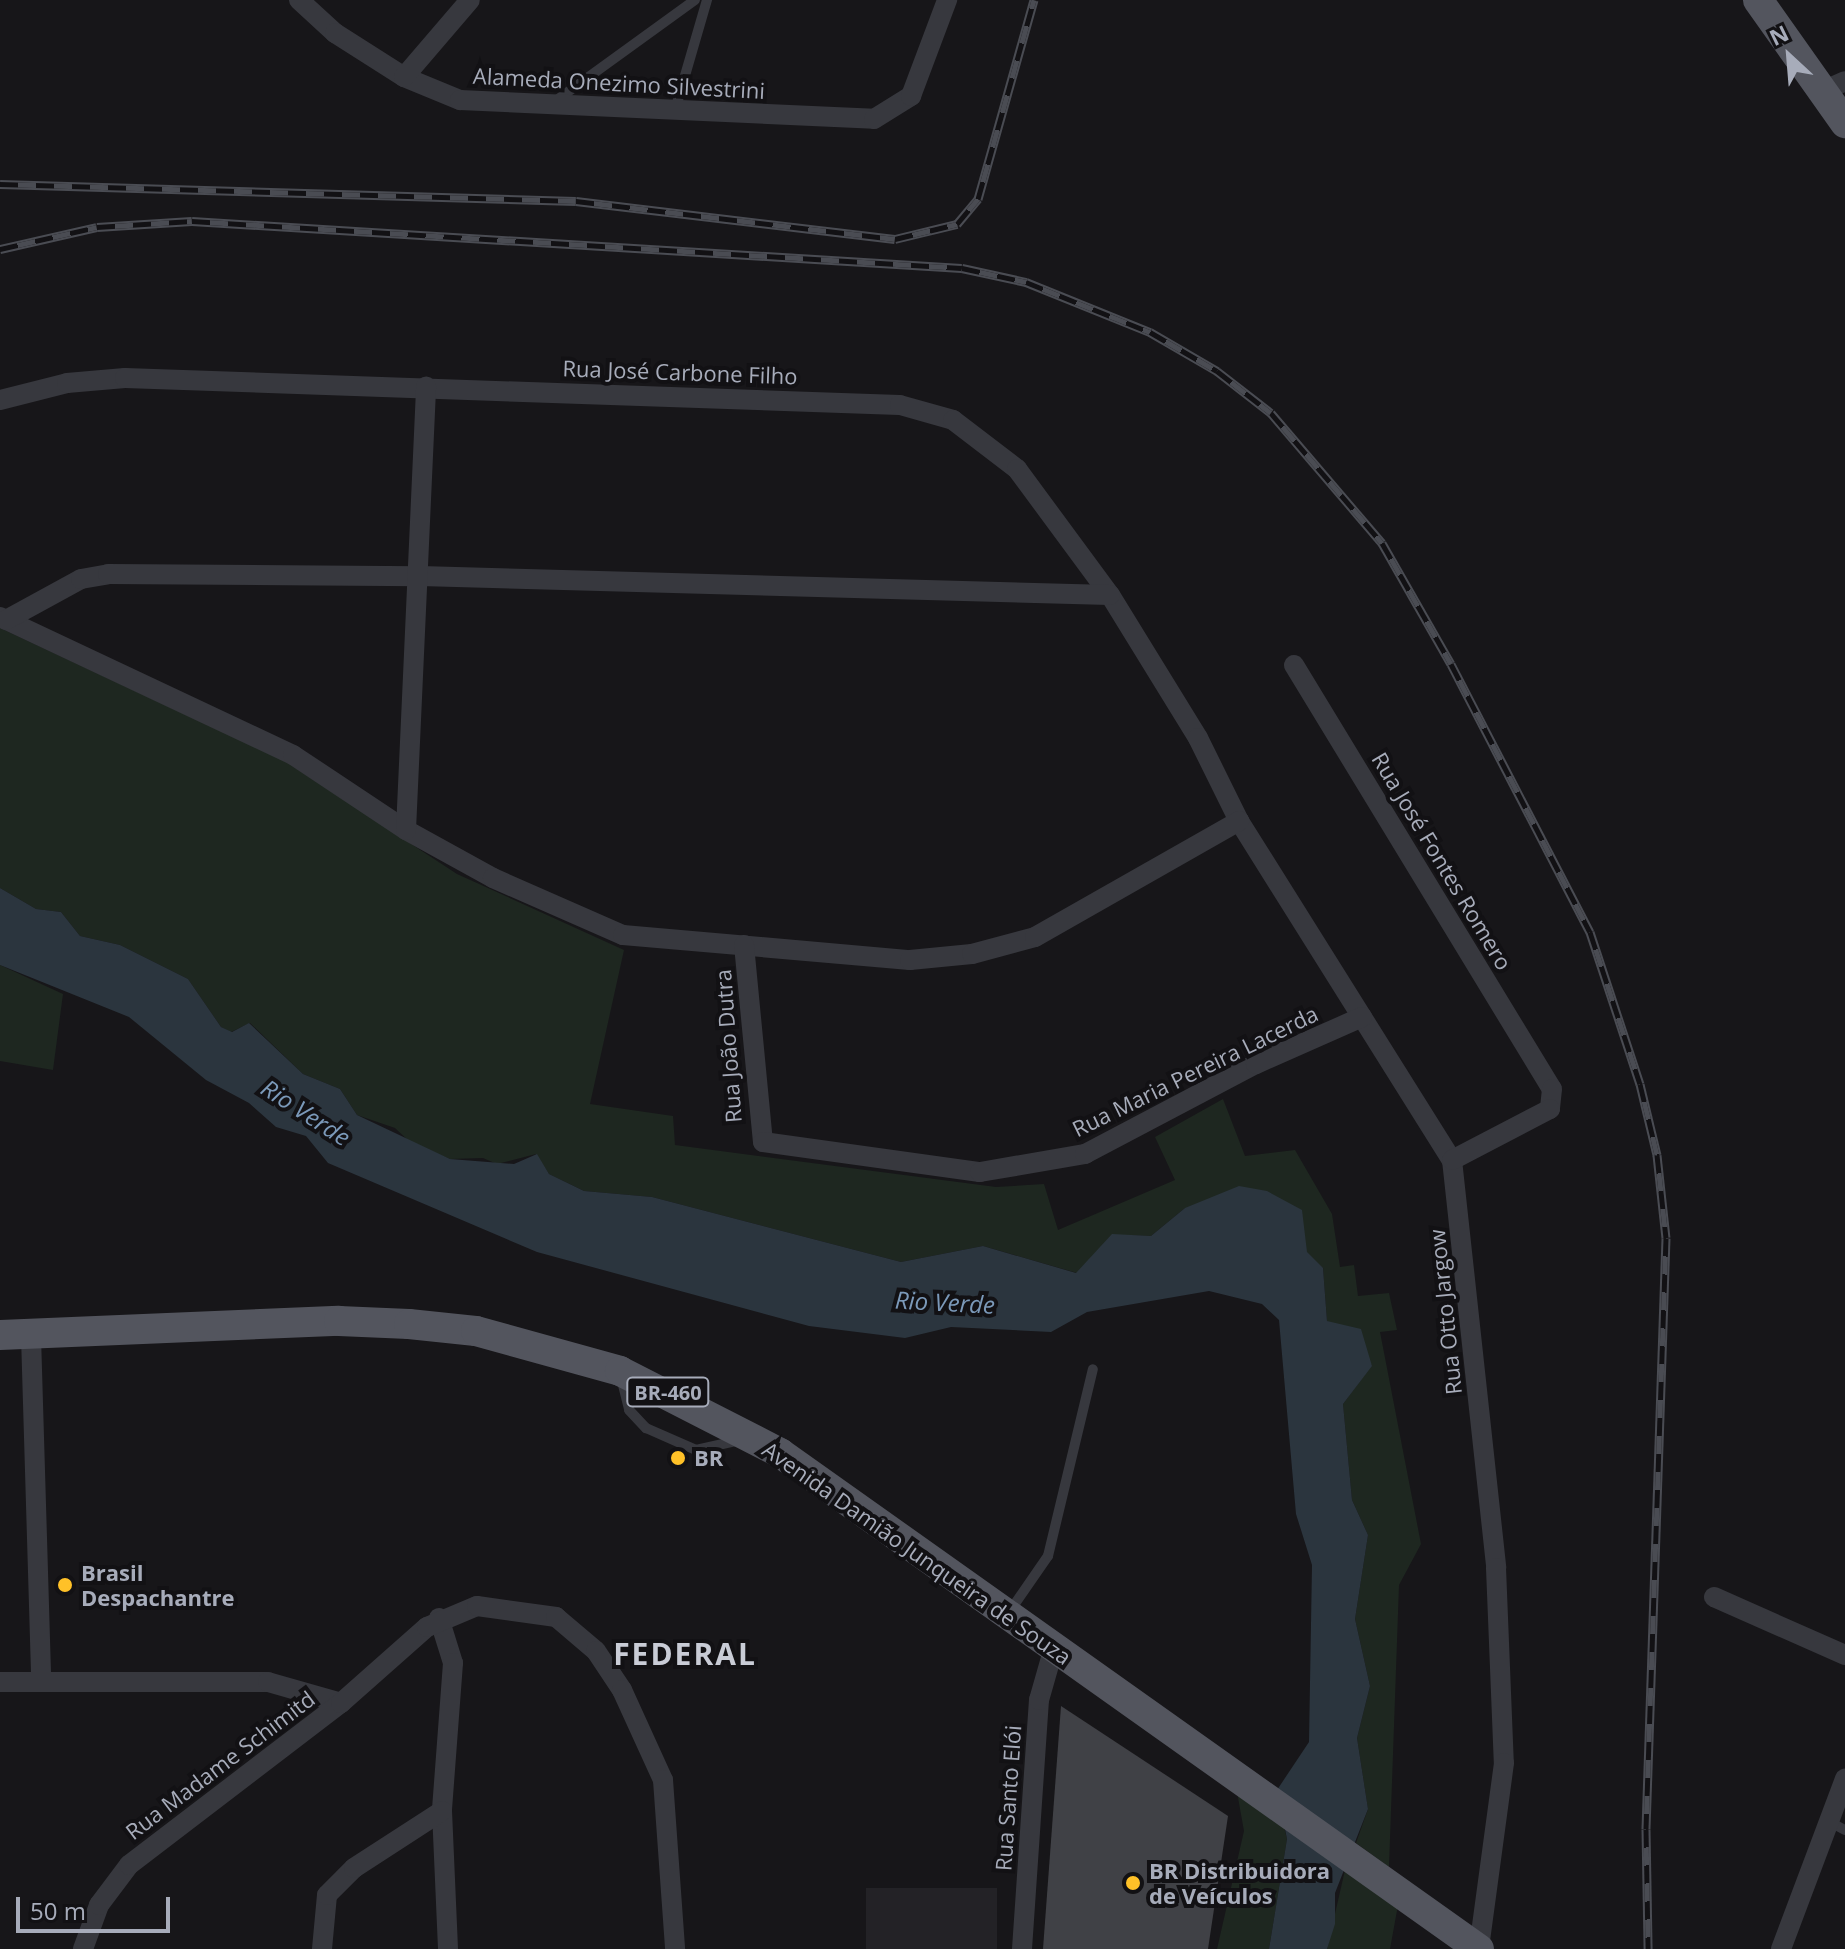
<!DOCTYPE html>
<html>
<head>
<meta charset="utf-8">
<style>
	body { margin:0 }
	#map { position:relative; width:1845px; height:1949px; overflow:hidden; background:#171619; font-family:"Open Sans",sans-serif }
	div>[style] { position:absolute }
	.built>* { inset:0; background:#232226; transform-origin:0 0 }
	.green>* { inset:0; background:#1e2720 }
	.water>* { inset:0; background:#2b353e }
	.building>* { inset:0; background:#404146 }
	.service>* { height:10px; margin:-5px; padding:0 5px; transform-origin:5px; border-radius:5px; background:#37383e }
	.minor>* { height:20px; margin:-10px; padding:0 10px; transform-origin:10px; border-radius:10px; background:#37383e }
	.primary>* { height:30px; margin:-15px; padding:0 15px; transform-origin:15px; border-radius:15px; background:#53555e }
	.rail>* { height:9px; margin-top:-4.5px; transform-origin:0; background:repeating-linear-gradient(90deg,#121114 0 18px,#4a4c53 0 36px); box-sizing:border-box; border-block:2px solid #4a4c53 }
	.dots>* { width:22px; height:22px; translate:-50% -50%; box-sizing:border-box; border:4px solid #121114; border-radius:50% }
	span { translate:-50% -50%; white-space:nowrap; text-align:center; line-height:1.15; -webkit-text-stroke:8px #121114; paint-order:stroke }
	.shield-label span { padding:2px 6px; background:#121114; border:2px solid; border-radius:6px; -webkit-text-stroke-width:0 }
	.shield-label { font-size:20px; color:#a7acba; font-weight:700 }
	.street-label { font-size:22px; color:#a7acba }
	.poi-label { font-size:22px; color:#a7acba; font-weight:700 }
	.left { translate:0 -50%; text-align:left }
	.water-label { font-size:24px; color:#7b99b9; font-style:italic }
	.district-label { font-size:30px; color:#c9ccd6; font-weight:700; letter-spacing:2px }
	.north { position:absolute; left:1749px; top:16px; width:80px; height:80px; -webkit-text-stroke:6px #121114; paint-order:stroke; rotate:334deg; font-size:22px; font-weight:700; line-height:32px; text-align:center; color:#a7acba }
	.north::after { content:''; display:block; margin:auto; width:28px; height:36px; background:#a7acba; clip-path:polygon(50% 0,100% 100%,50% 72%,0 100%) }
	.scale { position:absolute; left:16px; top:1897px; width:154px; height:36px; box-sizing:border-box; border:4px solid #a7acba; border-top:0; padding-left:10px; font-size:24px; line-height:28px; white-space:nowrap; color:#a7acba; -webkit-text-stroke:6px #121114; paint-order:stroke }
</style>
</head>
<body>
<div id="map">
	<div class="built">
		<div style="left:997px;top:1888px;width:61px;height:131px;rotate:90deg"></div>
	</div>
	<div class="green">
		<div style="clip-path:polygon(0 628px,283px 760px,457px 874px,624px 950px,590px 1104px,673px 1116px,675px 1145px,996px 1187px,1044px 1184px,1058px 1230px,1175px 1180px,1155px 1137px,1223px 1099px,1245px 1156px,1295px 1150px,1332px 1214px,1340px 1267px,1354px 1265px,1358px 1296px,1389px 1293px,1397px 1330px,1380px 1332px,1421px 1544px,1399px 1585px,1389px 1867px,1356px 1843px,1368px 1809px,1357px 1738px,1370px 1686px,1355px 1619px,1368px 1535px,1352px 1500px,1343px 1404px,1372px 1365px,1327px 1321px,1323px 1268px,1185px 1208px,1151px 1236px,1112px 1235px,1077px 1273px,983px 1246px,901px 1262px,652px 1197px,584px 1191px,549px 1174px,536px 1154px,497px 1164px,483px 1158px,450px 1159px,412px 1144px,395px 1128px,357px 1115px,340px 1089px,303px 1074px,250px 1023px,231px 1032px,221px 1027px,188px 979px,120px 945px,80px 936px,61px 912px,36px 909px,0 888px)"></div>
		<div style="clip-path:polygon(0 965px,63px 994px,53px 1070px,0 1061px)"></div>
		<div style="clip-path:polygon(1237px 1792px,1284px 1827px,1287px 1839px,1269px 1949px,1217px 1949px,1244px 1831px)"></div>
		<div style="clip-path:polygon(1345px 1870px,1398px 1905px,1390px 1949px,1327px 1949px)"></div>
	</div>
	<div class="water">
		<div style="clip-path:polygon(0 888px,36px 909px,61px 912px,80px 936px,120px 945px,188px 979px,221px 1027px,232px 1032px,249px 1023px,303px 1074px,340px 1089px,357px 1115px,450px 1159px,514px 1164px,537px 1154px,549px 1174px,584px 1191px,652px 1197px,901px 1262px,983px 1246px,1076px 1273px,1112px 1234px,1151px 1236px,1185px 1208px,1239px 1186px,1267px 1191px,1302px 1210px,1307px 1252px,1323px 1268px,1327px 1321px,1361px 1329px,1372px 1366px,1343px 1404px,1352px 1500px,1368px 1535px,1355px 1619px,1370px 1686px,1357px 1738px,1368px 1809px,1335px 1893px,1335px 1924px,1327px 1949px,1269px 1949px,1287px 1839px,1277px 1790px,1309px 1742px,1312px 1565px,1296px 1514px,1279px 1320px,1262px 1304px,1209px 1291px,1087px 1312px,1051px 1332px,951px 1327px,905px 1338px,809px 1326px,537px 1252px,328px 1163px,306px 1136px,276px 1127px,249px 1103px,206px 1080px,129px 1017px,0 965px)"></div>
	</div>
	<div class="building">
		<div style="clip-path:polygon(1061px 1706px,1228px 1816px,1208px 1949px,1043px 1949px)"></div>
	</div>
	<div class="service">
		<div style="left:554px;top:102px;width:174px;rotate:-35.9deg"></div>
		<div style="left:675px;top:110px;width:115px;rotate:-73.8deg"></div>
		<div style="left:621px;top:1377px;width:34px;rotate:76deg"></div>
		<div style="left:629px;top:1410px;width:25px;rotate:47deg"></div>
		<div style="left:646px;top:1428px;width:55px;rotate:23.7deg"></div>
		<div style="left:696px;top:1450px;width:45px;rotate:-12.8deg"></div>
		<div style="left:1010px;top:1611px;width:67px;rotate:-55.4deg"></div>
		<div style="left:1048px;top:1556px;width:192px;rotate:-76.5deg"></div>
		<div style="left:1828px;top:1821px;width:19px;rotate:28deg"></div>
	</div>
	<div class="minor">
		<div style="left:299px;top:0;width:49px;rotate:42.5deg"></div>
		<div style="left:335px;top:33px;width:82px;rotate:32.5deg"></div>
		<div style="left:404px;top:77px;width:61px;rotate:22.3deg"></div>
		<div style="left:460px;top:100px;width:414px;rotate:2.6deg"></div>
		<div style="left:874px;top:119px;width:44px;rotate:-31.9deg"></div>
		<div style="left:911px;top:96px;width:103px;rotate:-69.4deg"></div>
		<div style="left:404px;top:77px;width:101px;rotate:-49.4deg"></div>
		<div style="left:1823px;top:91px;width:24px;rotate:-24deg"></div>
		<div style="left:0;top:400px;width:69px;rotate:-14.2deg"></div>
		<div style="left:67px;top:383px;width:58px;rotate:-4.9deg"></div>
		<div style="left:125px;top:378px;width:775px;rotate:2deg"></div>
		<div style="left:900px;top:405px;width:55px;rotate:15.8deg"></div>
		<div style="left:953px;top:420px;width:81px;rotate:37.4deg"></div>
		<div style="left:1017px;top:469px;width:157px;rotate:53.6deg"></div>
		<div style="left:1110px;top:595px;width:168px;rotate:58.4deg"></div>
		<div style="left:1198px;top:738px;width:93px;rotate:63.7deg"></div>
		<div style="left:1239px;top:821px;width:400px;rotate:57.9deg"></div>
		<div style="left:1452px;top:1160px;width:410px;rotate:83.8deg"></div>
		<div style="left:1496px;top:1568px;width:195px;rotate:87.7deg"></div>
		<div style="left:1504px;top:1763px;width:188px;rotate:97.7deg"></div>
		<div style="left:0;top:617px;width:324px;rotate:25.2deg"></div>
		<div style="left:293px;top:755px;width:136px;rotate:33.6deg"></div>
		<div style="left:406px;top:830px;width:99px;rotate:28.9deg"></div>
		<div style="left:493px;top:878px;width:142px;rotate:23.7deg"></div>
		<div style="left:623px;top:935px;width:288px;rotate:5deg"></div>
		<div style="left:910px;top:960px;width:62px;rotate:-5.5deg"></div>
		<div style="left:972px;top:954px;width:65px;rotate:-15.1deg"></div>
		<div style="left:1035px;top:937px;width:235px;rotate:-29.6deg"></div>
		<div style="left:6px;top:620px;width:85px;rotate:-28.7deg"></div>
		<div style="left:81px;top:579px;width:27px;rotate:-10deg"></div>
		<div style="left:108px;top:574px;width:312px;rotate:0.4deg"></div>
		<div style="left:420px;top:576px;width:690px;rotate:1.58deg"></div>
		<div style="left:1294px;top:665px;width:496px;rotate:58.7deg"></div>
		<div style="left:1552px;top:1089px;width:20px;rotate:96deg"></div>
		<div style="left:1550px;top:1109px;width:110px;rotate:152.5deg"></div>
		<div style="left:406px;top:830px;width:444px;rotate:-87.4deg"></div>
		<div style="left:744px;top:945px;width:198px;rotate:84.5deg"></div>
		<div style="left:763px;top:1142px;width:219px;rotate:7.9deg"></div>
		<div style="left:980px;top:1172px;width:107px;rotate:-9.7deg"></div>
		<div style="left:1085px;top:1154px;width:193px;rotate:-27.8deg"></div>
		<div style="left:1256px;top:1064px;width:116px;rotate:-23.9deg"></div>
		<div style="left:31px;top:1336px;width:346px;rotate:88.3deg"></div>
		<div style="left:1714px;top:1597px;width:143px;rotate:23.9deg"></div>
		<div style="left:439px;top:1618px;width:47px;rotate:72.7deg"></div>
		<div style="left:453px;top:1663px;width:148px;rotate:94.3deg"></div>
		<div style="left:442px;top:1811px;width:138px;rotate:87.5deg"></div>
		<div style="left:0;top:1682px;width:268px"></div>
		<div style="left:268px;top:1682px;width:76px;rotate:16deg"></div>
		<div style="left:83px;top:1949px;width:47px;rotate:-70deg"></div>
		<div style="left:99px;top:1905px;width:50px;rotate:-53.1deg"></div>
		<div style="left:129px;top:1865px;width:267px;rotate:-37.4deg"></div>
		<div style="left:341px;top:1703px;width:115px;rotate:-41.5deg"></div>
		<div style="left:427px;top:1627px;width:54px;rotate:-22.8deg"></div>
		<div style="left:477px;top:1606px;width:80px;rotate:7.9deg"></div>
		<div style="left:556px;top:1617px;width:52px;rotate:40.4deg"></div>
		<div style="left:596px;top:1651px;width:47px;rotate:56.3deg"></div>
		<div style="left:622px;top:1690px;width:99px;rotate:65.5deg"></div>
		<div style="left:663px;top:1780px;width:169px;rotate:85.9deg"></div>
		<div style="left:322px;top:1949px;width:54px;rotate:-84.7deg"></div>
		<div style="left:327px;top:1895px;width:38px;rotate:-45deg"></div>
		<div style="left:354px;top:1868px;width:105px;rotate:-32.9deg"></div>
		<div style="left:1022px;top:1949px;width:250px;rotate:-86.1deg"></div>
		<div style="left:1039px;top:1700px;width:51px;rotate:-74.1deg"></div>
		<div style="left:1781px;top:1949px;width:182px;rotate:-69.4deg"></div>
	</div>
	<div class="primary">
		<div style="left:1758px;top:0;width:151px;rotate:54.7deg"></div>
		<div style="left:0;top:1335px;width:339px;rotate:-2.4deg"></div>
		<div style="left:339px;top:1321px;width:70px;rotate:2.5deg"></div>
		<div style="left:409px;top:1324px;width:67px;rotate:6deg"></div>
		<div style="left:476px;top:1331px;width:149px;rotate:15.5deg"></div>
		<div style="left:620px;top:1371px;width:180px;rotate:27.1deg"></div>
		<div style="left:780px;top:1453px;width:857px;rotate:35.36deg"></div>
	</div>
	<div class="rail">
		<div style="left:0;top:184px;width:576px;rotate:1.69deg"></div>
		<div style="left:576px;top:201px;width:321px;rotate:6.8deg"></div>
		<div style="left:895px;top:239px;width:64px;rotate:-13.6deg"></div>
		<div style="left:957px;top:224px;width:33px;rotate:-50deg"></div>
		<div style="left:978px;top:199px;width:207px;rotate:-74.3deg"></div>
		<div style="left:0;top:249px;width:99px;rotate:-12.8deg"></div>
		<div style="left:97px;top:227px;width:95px;rotate:-3.6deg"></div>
		<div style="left:192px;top:221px;width:771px;rotate:3.49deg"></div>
		<div style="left:962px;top:268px;width:66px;rotate:12.3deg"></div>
		<div style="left:1026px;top:282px;width:134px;rotate:22deg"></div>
		<div style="left:1150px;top:332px;width:78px;rotate:30.2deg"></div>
		<div style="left:1217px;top:371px;width:68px;rotate:37.9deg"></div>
		<div style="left:1271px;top:413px;width:171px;rotate:49.5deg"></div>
		<div style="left:1382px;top:543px;width:139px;rotate:60.3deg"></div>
		<div style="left:1451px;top:664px;width:302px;rotate:62.6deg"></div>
		<div style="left:1590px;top:932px;width:160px;rotate:71.8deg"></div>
		<div style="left:1640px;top:1084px;width:73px;rotate:76.5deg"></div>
		<div style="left:1657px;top:1155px;width:83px;rotate:83.8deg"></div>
		<div style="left:1666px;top:1238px;width:591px;rotate:91.94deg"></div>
		<div style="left:1646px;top:1829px;width:120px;rotate:89deg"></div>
	</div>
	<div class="dots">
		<div style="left:678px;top:1458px;background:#ffc128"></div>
		<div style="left:65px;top:1585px;background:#ffc128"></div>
		<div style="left:1133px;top:1883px;background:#ffc128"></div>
	</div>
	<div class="shield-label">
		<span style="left:668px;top:1392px">BR-460</span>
	</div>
	<div class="street-label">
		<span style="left:619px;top:83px;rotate:3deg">Alameda Onezimo Silvestrini</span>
		<span style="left:680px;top:372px;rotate:2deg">Rua José Carbone Filho</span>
		<span style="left:1442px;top:861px;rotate:59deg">Rua José Fontes Romero</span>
		<span style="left:728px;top:1046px;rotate:-94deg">Rua João Dutra</span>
		<span style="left:1195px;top:1071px;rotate:-26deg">Rua Maria Pereira Lacerda</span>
		<span style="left:1445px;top:1312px;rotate:-96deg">Rua Otto Jargow</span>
		<span style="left:917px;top:1553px;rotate:35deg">Avenida Damião Junqueira de Souza</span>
		<span style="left:220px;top:1765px;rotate:-37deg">Rua Madame Schimitd</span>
		<span style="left:1008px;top:1798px;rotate:-86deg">Rua Santo Elói</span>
	</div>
	<div class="poi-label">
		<span class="left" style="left:694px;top:1458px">BR</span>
		<span class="left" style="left:81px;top:1585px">Brasil<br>Despachantre</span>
		<span class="left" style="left:1149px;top:1883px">BR Distribuidora<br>de Veículos</span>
	</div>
	<div class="water-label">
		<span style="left:306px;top:1112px;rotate:33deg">Rio Verde</span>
		<span style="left:945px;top:1302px;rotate:3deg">Rio Verde</span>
	</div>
	<div class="district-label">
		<span style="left:685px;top:1654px">FEDERAL</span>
	</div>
	<div class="north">N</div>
	<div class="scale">50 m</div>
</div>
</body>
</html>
